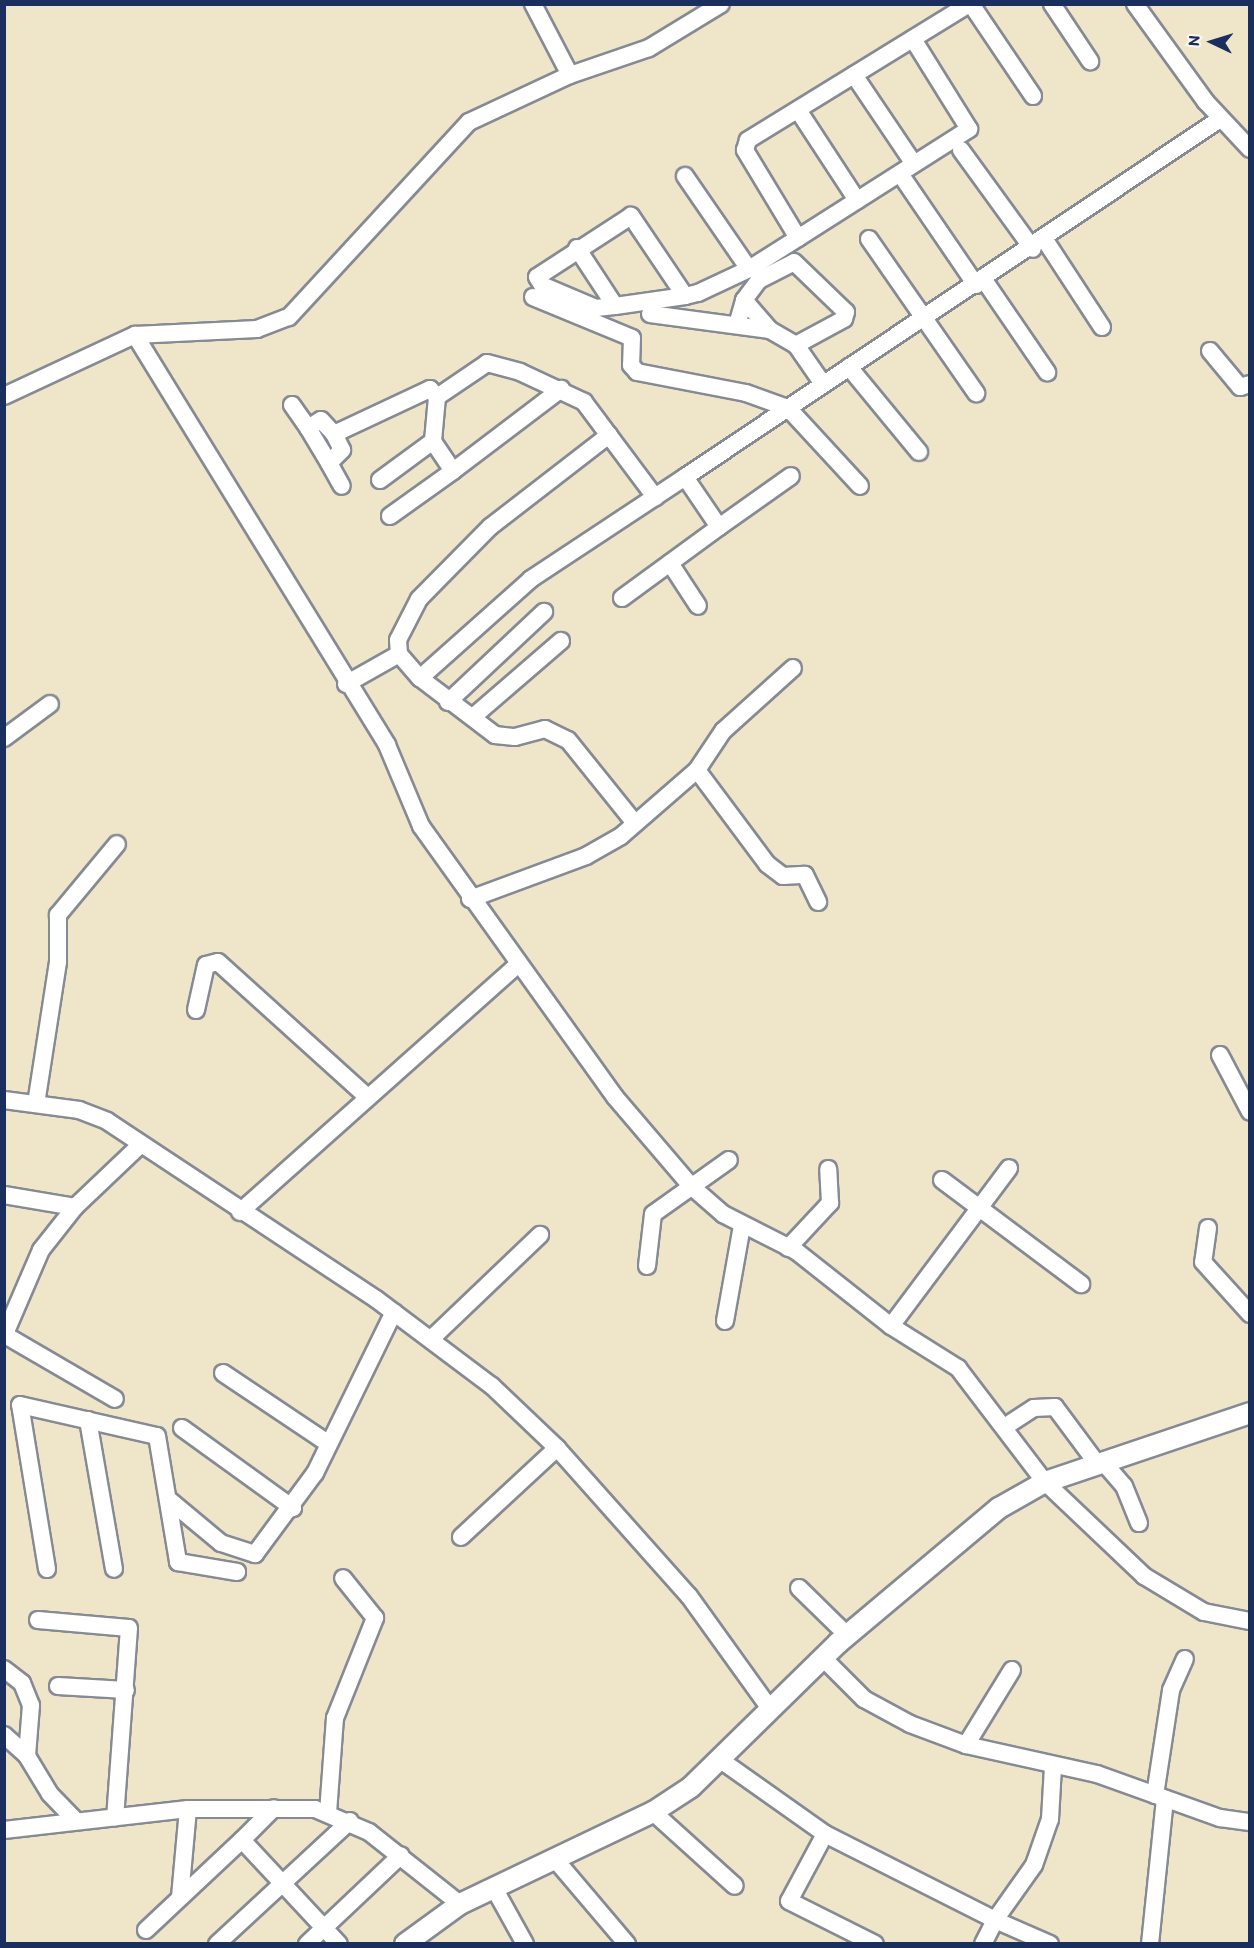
<!DOCTYPE html>
<html>
<head>
<meta charset="utf-8">
<style>
	body { margin:0 }
	#map { position:relative; width:1254px; height:1948px; overflow:hidden; background:#efe5c9; font-family:Itim,sans-serif }
	div>[style] { position:absolute }
	.roads { filter:drop-shadow(2px 0 #858a94) drop-shadow(-2px 0 #858a94) drop-shadow(0 2px #858a94) drop-shadow(0 -2px #858a94) }
	.minor>* { height:16px; margin:-8px; padding:0 8px; transform-origin:8px; border-radius:8px; background:#fff }
	.tertiary>* { height:20px; margin:-10px; padding:0 10px; transform-origin:10px; border-radius:10px; background:#fff }
	span { translate:-50% -50%; white-space:nowrap; text-align:center; line-height:1.15; -webkit-text-stroke:6px #fbf7ec; paint-order:stroke }
	.frame { position:absolute; inset:0; border:6px solid #1b2f5e; pointer-events:none }
	.north { position:absolute; left:1182px; top:12px; width:60px; height:60px; -webkit-text-stroke:4px #fbf7ec; paint-order:stroke; rotate:274deg; font-size:16px; font-weight:700; line-height:24px; text-align:center; color:#1b2f5e }
	.north::after { content:''; display:block; margin:auto; width:21px; height:27px; background:#1b2f5e; clip-path:polygon(50% 0,100% 100%,50% 72%,0 100%) }
</style>
</head>
<body>
<div id="map">
	<div class="roads">
		<div class="minor">
			<div style="left:533px;top:4px;width:80px;rotate:62.5deg"></div>
			<div style="left:971px;top:4px;width:111px;rotate:56deg"></div>
			<div style="left:1052px;top:4px;width:69px;rotate:56.3deg"></div>
			<div style="left:1135px;top:4px;width:121px;rotate:54.1deg"></div>
			<div style="left:1206px;top:102px;width:64px;rotate:46.9deg"></div>
			<div style="left:854px;top:75px;width:107px;rotate:56deg"></div>
			<div style="left:798px;top:110px;width:108px;rotate:56.8deg"></div>
			<div style="left:961px;top:150px;width:122px;rotate:54deg"></div>
			<div style="left:685px;top:176px;width:113px;rotate:55.5deg"></div>
			<div style="left:905px;top:181px;width:126px;rotate:55.7deg"></div>
			<div style="left:798px;top:238px;width:203px;rotate:-32.5deg"></div>
			<div style="left:969px;top:129px;width:106px;rotate:-121.9deg"></div>
			<div style="left:869px;top:239px;width:188px;rotate:55.2deg"></div>
			<div style="left:1045px;top:240px;width:104px;rotate:56.8deg"></div>
			<div style="left:577px;top:248px;width:69px;rotate:56.8deg"></div>
			<div style="left:984px;top:280px;width:112px;rotate:55.6deg"></div>
			<div style="left:685px;top:296px;width:97px;rotate:-124deg"></div>
			<div style="left:631px;top:216px;width:112px;rotate:147deg"></div>
			<div style="left:537px;top:277px;width:9px;rotate:58deg"></div>
			<div style="left:542px;top:285px;width:59px;rotate:23.1deg"></div>
			<div style="left:596px;top:308px;width:19px;rotate:-6deg"></div>
			<div style="left:615px;top:306px;width:71px;rotate:-8.1deg"></div>
			<div style="left:685px;top:296px;width:13px;rotate:-13deg"></div>
			<div style="left:698px;top:293px;width:56px;rotate:-25.2deg"></div>
			<div style="left:749px;top:269px;width:58px;rotate:-32.3deg"></div>
			<div style="left:798px;top:238px;width:103px;rotate:-121.1deg"></div>
			<div style="left:745px;top:150px;width:10px;rotate:-73deg"></div>
			<div style="left:748px;top:140px;width:259px;rotate:-31.6deg"></div>
			<div style="left:533px;top:297px;width:107px;rotate:22.5deg"></div>
			<div style="left:632px;top:338px;width:27px;rotate:92deg"></div>
			<div style="left:631px;top:365px;width:9px;rotate:49deg"></div>
			<div style="left:637px;top:372px;width:111px;rotate:10.9deg"></div>
			<div style="left:746px;top:393px;width:45px;rotate:19.7deg"></div>
			<div style="left:788px;top:408px;width:106px;rotate:47.3deg"></div>
			<div style="left:744px;top:300px;width:40px;rotate:49deg"></div>
			<div style="left:650px;top:314px;width:121px;rotate:7.6deg"></div>
			<div style="left:770px;top:330px;width:30px;rotate:30deg"></div>
			<div style="left:796px;top:345px;width:47px;rotate:55.3deg"></div>
			<div style="left:737px;top:325px;width:26px;rotate:-74deg"></div>
			<div style="left:744px;top:300px;width:25px;rotate:-53deg"></div>
			<div style="left:759px;top:280px;width:39px;rotate:-27deg"></div>
			<div style="left:794px;top:262px;width:72px;rotate:43.9deg"></div>
			<div style="left:846px;top:312px;width:7px;rotate:106deg"></div>
			<div style="left:844px;top:319px;width:55px;rotate:151.6deg"></div>
			<div style="left:135px;top:335px;width:481px;rotate:58.4deg"></div>
			<div style="left:387px;top:745px;width:88px;rotate:67.2deg"></div>
			<div style="left:421px;top:826px;width:333px;rotate:54.4deg"></div>
			<div style="left:615px;top:1097px;width:117px;rotate:49.5deg"></div>
			<div style="left:691px;top:1186px;width:43px;rotate:41.2deg"></div>
			<div style="left:723px;top:1214px;width:82px;rotate:26.9deg"></div>
			<div style="left:796px;top:1251px;width:121px;rotate:38.3deg"></div>
			<div style="left:891px;top:1326px;width:79px;rotate:32.1deg"></div>
			<div style="left:958px;top:1368px;width:143px;rotate:52.7deg"></div>
			<div style="left:1045px;top:1482px;width:137px;rotate:43.5deg"></div>
			<div style="left:1144px;top:1576px;width:70px;rotate:31deg"></div>
			<div style="left:1204px;top:1612px;width:47px;rotate:11.1deg"></div>
			<div style="left:1210px;top:351px;width:47px;rotate:50.2deg"></div>
			<div style="left:1240px;top:387px;width:10px;rotate:-17deg"></div>
			<div style="left:849px;top:367px;width:110px;rotate:50.5deg"></div>
			<div style="left:4px;top:396px;width:145px;rotate:-25deg"></div>
			<div style="left:135px;top:335px;width:122px;rotate:-2.8deg"></div>
			<div style="left:257px;top:329px;width:34px;rotate:-21deg"></div>
			<div style="left:289px;top:317px;width:265px;rotate:-47.3deg"></div>
			<div style="left:469px;top:122px;width:111px;rotate:-25deg"></div>
			<div style="left:570px;top:75px;width:83px;rotate:-18.9deg"></div>
			<div style="left:649px;top:48px;width:84px;rotate:-31.4deg"></div>
			<div style="left:292px;top:405px;width:28px;rotate:55deg"></div>
			<div style="left:308px;top:428px;width:15px;rotate:-32deg"></div>
			<div style="left:321px;top:420px;width:19px;rotate:47deg"></div>
			<div style="left:334px;top:434px;width:106px;rotate:-25.1deg"></div>
			<div style="left:430px;top:389px;width:11px;rotate:49deg"></div>
			<div style="left:308px;top:428px;width:41px;rotate:59deg"></div>
			<div style="left:334px;top:434px;width:18px;rotate:63deg"></div>
			<div style="left:342px;top:450px;width:18px;rotate:135deg"></div>
			<div style="left:329px;top:463px;width:26px;rotate:61deg"></div>
			<div style="left:609px;top:435px;width:150px;rotate:142.3deg"></div>
			<div style="left:490px;top:527px;width:101px;rotate:134.6deg"></div>
			<div style="left:419px;top:599px;width:46px;rotate:117.1deg"></div>
			<div style="left:398px;top:640px;width:14px;rotate:86deg"></div>
			<div style="left:399px;top:654px;width:32px;rotate:49deg"></div>
			<div style="left:420px;top:678px;width:94px;rotate:37.2deg"></div>
			<div style="left:495px;top:735px;width:20px;rotate:6deg"></div>
			<div style="left:515px;top:737px;width:31px;rotate:-15deg"></div>
			<div style="left:545px;top:729px;width:25px;rotate:26deg"></div>
			<div style="left:568px;top:740px;width:105px;rotate:51.2deg"></div>
			<div style="left:453px;top:471px;width:136px;rotate:-37.2deg"></div>
			<div style="left:380px;top:480px;width:66px;rotate:-36.3deg"></div>
			<div style="left:390px;top:516px;width:77px;rotate:-35.5deg"></div>
			<div style="left:453px;top:471px;width:36px;rotate:-124deg"></div>
			<div style="left:433px;top:441px;width:44px;rotate:-84.8deg"></div>
			<div style="left:437px;top:397px;width:60px;rotate:-34.2deg"></div>
			<div style="left:487px;top:363px;width:34px;rotate:15deg"></div>
			<div style="left:520px;top:372px;width:71px;rotate:25.1deg"></div>
			<div style="left:584px;top:402px;width:119px;rotate:53.2deg"></div>
			<div style="left:719px;top:527px;width:88px;rotate:-35.3deg"></div>
			<div style="left:670px;top:563px;width:51px;rotate:56.9deg"></div>
			<div style="left:622px;top:598px;width:120px;rotate:-36.2deg"></div>
			<div style="left:719px;top:527px;width:60px;rotate:-124.2deg"></div>
			<div style="left:685px;top:477px;width:644px;rotate:-33.79deg"></div>
			<div style="left:420px;top:678px;width:149px;rotate:-41.7deg"></div>
			<div style="left:531px;top:579px;width:185px;rotate:-33.5deg"></div>
			<div style="left:346px;top:684px;width:61px;rotate:-29.5deg"></div>
			<div style="left:448px;top:702px;width:132px;rotate:-43.2deg"></div>
			<div style="left:474px;top:716px;width:115px;rotate:-40.8deg"></div>
			<div style="left:4px;top:738px;width:57px;rotate:-36.5deg"></div>
			<div style="left:697px;top:770px;width:117px;rotate:53.3deg"></div>
			<div style="left:767px;top:864px;width:20px;rotate:37deg"></div>
			<div style="left:783px;top:876px;width:22px;rotate:-3deg"></div>
			<div style="left:805px;top:875px;width:30px;rotate:64deg"></div>
			<div style="left:470px;top:899px;width:124px;rotate:-20.3deg"></div>
			<div style="left:586px;top:856px;width:40px;rotate:-29.7deg"></div>
			<div style="left:621px;top:836px;width:101px;rotate:-41deg"></div>
			<div style="left:697px;top:770px;width:47px;rotate:-56.3deg"></div>
			<div style="left:723px;top:731px;width:94px;rotate:-42deg"></div>
			<div style="left:196px;top:1010px;width:46px;rotate:-77.5deg"></div>
			<div style="left:206px;top:965px;width:12px;rotate:-14deg"></div>
			<div style="left:218px;top:962px;width:198px;rotate:42.1deg"></div>
			<div style="left:1220px;top:1055px;width:64px;rotate:62.2deg"></div>
			<div style="left:4px;top:1100px;width:76px;rotate:7.6deg"></div>
			<div style="left:79px;top:1110px;width:30px;rotate:21deg"></div>
			<div style="left:107px;top:1121px;width:323px;rotate:33.5deg"></div>
			<div style="left:376px;top:1299px;width:145px;rotate:36.9deg"></div>
			<div style="left:492px;top:1386px;width:90px;rotate:43.6deg"></div>
			<div style="left:557px;top:1448px;width:198px;rotate:48.3deg"></div>
			<div style="left:689px;top:1596px;width:140px;rotate:54.3deg"></div>
			<div style="left:36px;top:1104px;width:144px;rotate:-81.2deg"></div>
			<div style="left:58px;top:962px;width:47px;rotate:-90deg"></div>
			<div style="left:58px;top:915px;width:92px;rotate:-50.3deg"></div>
			<div style="left:942px;top:1180px;width:174px;rotate:36.8deg"></div>
			<div style="left:4px;top:1195px;width:72px;rotate:9.6deg"></div>
			<div style="left:75px;top:1207px;width:90px;rotate:-43.6deg"></div>
			<div style="left:240px;top:1212px;width:371px;rotate:-41.7deg"></div>
			<div style="left:1208px;top:1228px;width:34px;rotate:98deg"></div>
			<div style="left:1203px;top:1262px;width:70px;rotate:47.9deg"></div>
			<div style="left:788px;top:1248px;width:62px;rotate:-47deg"></div>
			<div style="left:830px;top:1203px;width:34px;rotate:-93deg"></div>
			<div style="left:647px;top:1266px;width:52px;rotate:-83.4deg"></div>
			<div style="left:653px;top:1214px;width:93px;rotate:-35.4deg"></div>
			<div style="left:725px;top:1321px;width:97px;rotate:-79.9deg"></div>
			<div style="left:891px;top:1326px;width:197px;rotate:-53.2deg"></div>
			<div style="left:5px;top:1335px;width:127px;rotate:30.2deg"></div>
			<div style="left:4px;top:1336px;width:94px;rotate:-66.7deg"></div>
			<div style="left:41px;top:1250px;width:55px;rotate:-51.7deg"></div>
			<div style="left:431px;top:1339px;width:151px;rotate:-43.7deg"></div>
			<div style="left:223px;top:1373px;width:124px;rotate:33.8deg"></div>
			<div style="left:88px;top:1420px;width:151px;rotate:80.1deg"></div>
			<div style="left:1006px;top:1426px;width:33px;rotate:-33deg"></div>
			<div style="left:1034px;top:1408px;width:21px;rotate:-3deg"></div>
			<div style="left:1055px;top:1407px;width:72px;rotate:53.4deg"></div>
			<div style="left:182px;top:1428px;width:137px;rotate:35.8deg"></div>
			<div style="left:1104px;top:1463px;width:30px;rotate:49deg"></div>
			<div style="left:1124px;top:1486px;width:40px;rotate:68deg"></div>
			<div style="left:168px;top:1499px;width:69px;rotate:39.7deg"></div>
			<div style="left:221px;top:1543px;width:36px;rotate:18deg"></div>
			<div style="left:255px;top:1554px;width:101px;rotate:-53.5deg"></div>
			<div style="left:315px;top:1473px;width:179px;rotate:-63.9deg"></div>
			<div style="left:461px;top:1537px;width:131px;rotate:-42.8deg"></div>
			<div style="left:47px;top:1569px;width:166px;rotate:-99.3deg"></div>
			<div style="left:20px;top:1405px;width:140px;rotate:12.8deg"></div>
			<div style="left:157px;top:1436px;width:128px;rotate:80.5deg"></div>
			<div style="left:178px;top:1562px;width:60px;rotate:9.6deg"></div>
			<div style="left:799px;top:1588px;width:67px;rotate:44.4deg"></div>
			<div style="left:38px;top:1620px;width:91px;rotate:5deg"></div>
			<div style="left:129px;top:1628px;width:190px;rotate:94.2deg"></div>
			<div style="left:823px;top:1658px;width:58px;rotate:45deg"></div>
			<div style="left:864px;top:1699px;width:52px;rotate:28.5deg"></div>
			<div style="left:910px;top:1724px;width:60px;rotate:20.6deg"></div>
			<div style="left:966px;top:1745px;width:134px;rotate:12.5deg"></div>
			<div style="left:1097px;top:1774px;width:131px;rotate:19.7deg"></div>
			<div style="left:1220px;top:1818px;width:30px;rotate:8deg"></div>
			<div style="left:4px;top:1669px;width:23px;rotate:38deg"></div>
			<div style="left:22px;top:1683px;width:24px;rotate:68deg"></div>
			<div style="left:31px;top:1705px;width:51px;rotate:94.5deg"></div>
			<div style="left:27px;top:1756px;width:44px;rotate:58.8deg"></div>
			<div style="left:50px;top:1794px;width:35px;rotate:46deg"></div>
			<div style="left:58px;top:1686px;width:68px;rotate:3.4deg"></div>
			<div style="left:4px;top:1735px;width:31px;rotate:42deg"></div>
			<div style="left:966px;top:1745px;width:88px;rotate:-58.5deg"></div>
			<div style="left:722px;top:1761px;width:126px;rotate:35.3deg"></div>
			<div style="left:825px;top:1834px;width:191px;rotate:26.8deg"></div>
			<div style="left:995px;top:1920px;width:67px;rotate:-54.7deg"></div>
			<div style="left:1034px;top:1865px;width:49px;rotate:-70.8deg"></div>
			<div style="left:1050px;top:1819px;width:52px;rotate:-86.7deg"></div>
			<div style="left:1155px;top:1795px;width:106px;rotate:-81.3deg"></div>
			<div style="left:1171px;top:1690px;width:34px;rotate:-66deg"></div>
			<div style="left:653px;top:1812px;width:110px;rotate:42.1deg"></div>
			<div style="left:328px;top:1813px;width:95px;rotate:-85.8deg"></div>
			<div style="left:335px;top:1718px;width:108px;rotate:-68.2deg"></div>
			<div style="left:375px;top:1618px;width:51px;rotate:-128.7deg"></div>
			<div style="left:4px;top:1830px;width:185px;rotate:-6.5deg"></div>
			<div style="left:188px;top:1809px;width:127px"></div>
			<div style="left:315px;top:1809px;width:59px;rotate:23.1deg"></div>
			<div style="left:369px;top:1832px;width:116px;rotate:38.4deg"></div>
			<div style="left:825px;top:1834px;width:76px;rotate:118.2deg"></div>
			<div style="left:789px;top:1901px;width:96px;rotate:26.6deg"></div>
			<div style="left:242px;top:1840px;width:45px;rotate:-45deg"></div>
			<div style="left:554px;top:1858px;width:113px;rotate:49.7deg"></div>
			<div style="left:494px;top:1888px;width:64px;rotate:61deg"></div>
			<div style="left:180px;top:1897px;width:88px;rotate:-84.8deg"></div>
			<div style="left:146px;top:1930px;width:132px;rotate:-43.2deg"></div>
			<div style="left:242px;top:1840px;width:142px;rotate:47deg"></div>
			<div style="left:217px;top:1944px;width:181px;rotate:-42.8deg"></div>
			<div style="left:307px;top:1944px;width:129px;rotate:-43.4deg"></div>
			<div style="left:983px;top:1944px;width:27px;rotate:-63deg"></div>
			<div style="left:995px;top:1920px;width:60px;rotate:23.6deg"></div>
			<div style="left:1150px;top:1944px;width:146px;rotate:-84.1deg"></div>
		</div>
		<div class="tertiary">
			<div style="left:405px;top:1944px;width:68px;rotate:-36deg"></div>
			<div style="left:460px;top:1904px;width:214px;rotate:-25.5deg"></div>
			<div style="left:653px;top:1812px;width:45px;rotate:-33.3deg"></div>
			<div style="left:691px;top:1787px;width:206px;rotate:-44.4deg"></div>
			<div style="left:838px;top:1643px;width:210px;rotate:-40deg"></div>
			<div style="left:999px;top:1508px;width:53px;rotate:-29.5deg"></div>
			<div style="left:1045px;top:1482px;width:216px;rotate:-18.6deg"></div>
		</div>
	</div>
	<div class="frame"></div>
	<div class="north">N</div>
</div>
</body>
</html>
